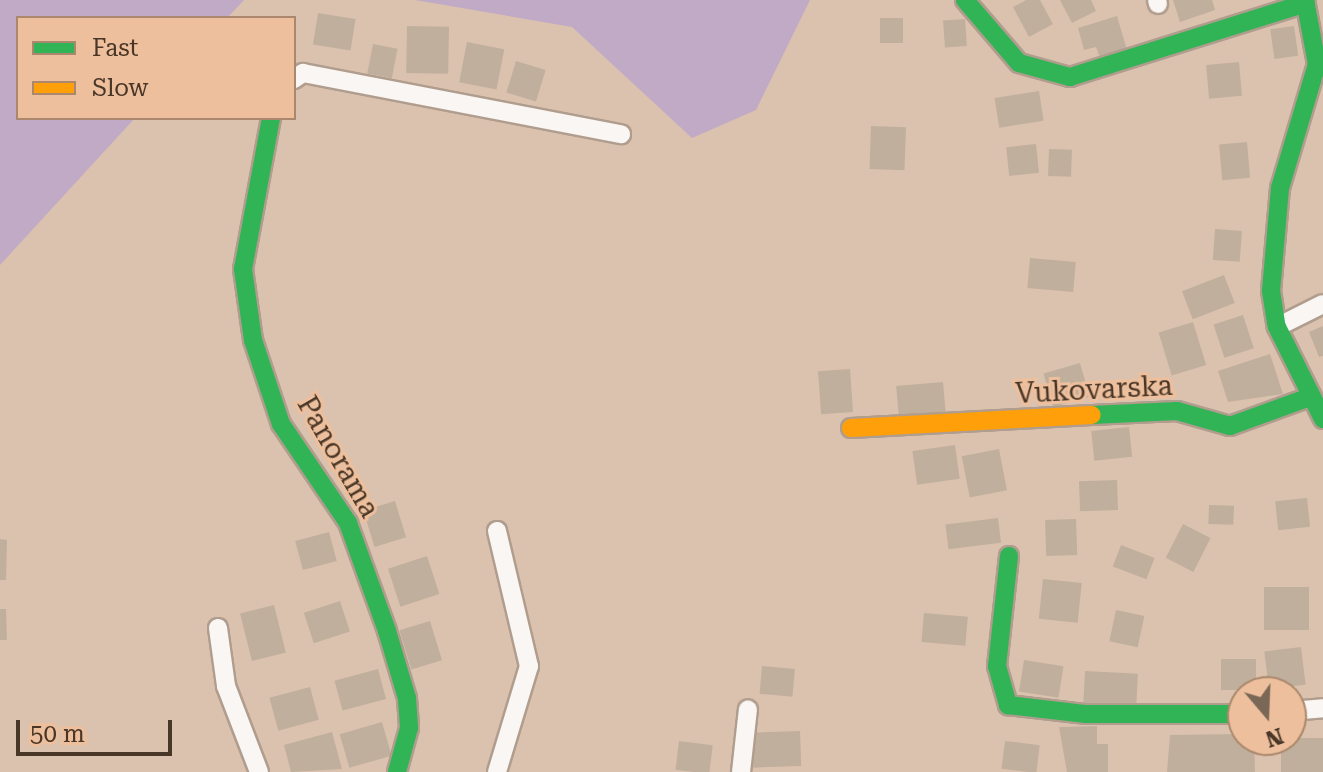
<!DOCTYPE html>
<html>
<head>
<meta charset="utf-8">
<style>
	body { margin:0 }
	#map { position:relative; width:1323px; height:772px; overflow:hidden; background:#dbc2ae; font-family:"Roboto Serif",serif }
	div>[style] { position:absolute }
	.green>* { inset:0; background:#c1aac5 }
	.building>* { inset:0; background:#c0af9d; transform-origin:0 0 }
	.roads { filter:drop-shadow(2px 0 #b09d8e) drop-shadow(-2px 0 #b09d8e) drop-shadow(0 2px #b09d8e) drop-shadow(0 -2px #b09d8e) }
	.street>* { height:18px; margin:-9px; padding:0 9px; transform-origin:9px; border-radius:9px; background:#faf6f3 }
	.fast>* { height:18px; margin:-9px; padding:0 9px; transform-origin:9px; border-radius:9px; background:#30b455 }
	.slow>* { height:18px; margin:-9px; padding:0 9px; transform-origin:9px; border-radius:9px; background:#ff9f0a }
	span { translate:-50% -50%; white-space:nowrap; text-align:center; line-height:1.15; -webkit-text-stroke:6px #edbf9c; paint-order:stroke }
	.street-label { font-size:28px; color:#483627 }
	.legend { position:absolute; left:16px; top:16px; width:280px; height:104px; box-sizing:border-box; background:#edbf9c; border:2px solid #ab886d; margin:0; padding:10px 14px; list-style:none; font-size:24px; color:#483627 }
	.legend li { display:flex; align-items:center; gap:16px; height:40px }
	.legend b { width:40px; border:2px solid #ab886d }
	.north { position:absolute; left:1227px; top:676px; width:80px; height:80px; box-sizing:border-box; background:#edbf9c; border:2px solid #ab886d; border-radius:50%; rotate:161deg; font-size:22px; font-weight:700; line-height:32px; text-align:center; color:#483627 }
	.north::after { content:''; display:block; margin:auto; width:28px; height:36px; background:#7b6756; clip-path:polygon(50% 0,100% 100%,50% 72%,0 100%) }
	.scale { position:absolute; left:16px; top:720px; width:156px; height:36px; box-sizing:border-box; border:4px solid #483627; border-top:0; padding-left:10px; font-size:24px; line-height:28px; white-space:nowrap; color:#483627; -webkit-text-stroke:6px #edbf9c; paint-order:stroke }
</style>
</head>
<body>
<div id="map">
	<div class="green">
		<div style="clip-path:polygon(0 0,244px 0,227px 18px,18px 18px,18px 118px,135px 118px,0 265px)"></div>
		<div style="clip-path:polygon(415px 0,810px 0,756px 110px,692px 138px,572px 27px)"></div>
	</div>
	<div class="building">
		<div style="clip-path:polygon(1026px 0,1040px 0,1053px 24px,1029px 37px,1013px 7px)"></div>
		<div style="clip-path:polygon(1060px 0,1091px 0,1096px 11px,1072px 23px)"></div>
		<div style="clip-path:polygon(1173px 0,1212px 0,1215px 10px,1180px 22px)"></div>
		<div style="left:318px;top:13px;width:38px;height:32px;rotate:9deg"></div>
		<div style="clip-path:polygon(1117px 16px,1127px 50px,1100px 58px,1096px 47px,1084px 50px,1078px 28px)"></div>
		<div style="left:880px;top:18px;width:23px;height:25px"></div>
		<div style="left:965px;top:19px;width:27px;height:22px;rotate:86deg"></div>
		<div style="left:407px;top:26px;width:42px;height:47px;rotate:1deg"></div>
		<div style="left:1294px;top:26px;width:30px;height:24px;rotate:82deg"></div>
		<div style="left:467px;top:42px;width:38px;height:41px;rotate:11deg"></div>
		<div style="left:373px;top:44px;width:25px;height:30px;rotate:11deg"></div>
		<div style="left:516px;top:61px;width:31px;height:33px;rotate:17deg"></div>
		<div style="left:1239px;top:62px;width:34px;height:33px;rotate:85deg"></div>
		<div style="left:1039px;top:91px;width:30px;height:45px;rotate:81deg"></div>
		<div style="left:871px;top:126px;width:35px;height:43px;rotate:2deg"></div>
		<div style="left:1247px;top:142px;width:36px;height:28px;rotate:85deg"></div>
		<div style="left:1036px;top:144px;width:29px;height:30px;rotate:84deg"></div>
		<div style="left:1049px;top:149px;width:23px;height:27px;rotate:2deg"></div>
		<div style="left:1215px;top:229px;width:27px;height:31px;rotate:4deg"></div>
		<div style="left:1030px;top:258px;width:46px;height:30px;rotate:5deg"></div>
		<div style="left:1224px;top:275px;width:30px;height:45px;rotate:69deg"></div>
		<div style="left:1243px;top:315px;width:35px;height:31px;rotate:72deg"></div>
		<div style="left:1193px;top:322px;width:45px;height:36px;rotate:73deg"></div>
		<div style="clip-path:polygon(1323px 326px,1323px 356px,1319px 357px,1309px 332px)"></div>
		<div style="clip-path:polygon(1270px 354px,1283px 394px,1228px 402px,1218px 371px)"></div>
		<div style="left:1080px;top:363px;width:35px;height:38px;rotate:74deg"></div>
		<div style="left:850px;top:369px;width:43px;height:32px;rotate:86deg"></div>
		<div style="left:943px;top:382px;width:34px;height:47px;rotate:85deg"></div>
		<div style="left:1129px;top:427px;width:30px;height:38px;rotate:84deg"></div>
		<div style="left:955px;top:445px;width:34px;height:43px;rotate:82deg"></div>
		<div style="left:999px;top:449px;width:42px;height:38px;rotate:79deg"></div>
		<div style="left:1117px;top:480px;width:30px;height:38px;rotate:88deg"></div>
		<div style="left:1307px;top:498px;width:29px;height:32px;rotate:84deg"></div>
		<div style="left:395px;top:501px;width:38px;height:33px;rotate:73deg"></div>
		<div style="left:1209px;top:505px;width:25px;height:19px;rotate:2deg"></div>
		<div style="left:998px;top:518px;width:25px;height:53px;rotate:83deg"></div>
		<div style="left:1076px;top:519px;width:36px;height:31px;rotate:88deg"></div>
		<div style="left:1183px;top:524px;width:31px;height:38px;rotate:27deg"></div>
		<div style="left:329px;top:532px;width:30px;height:35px;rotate:75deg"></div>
		<div style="clip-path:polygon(0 539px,7px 540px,6px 580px,0 580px)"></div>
		<div style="left:1121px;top:545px;width:36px;height:23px;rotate:21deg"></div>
		<div style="left:427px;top:556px;width:40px;height:41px;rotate:72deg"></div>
		<div style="left:1043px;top:579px;width:39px;height:40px;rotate:6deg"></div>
		<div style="left:1264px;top:587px;width:45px;height:43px"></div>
		<div style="left:340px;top:601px;width:32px;height:38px;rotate:72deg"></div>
		<div style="left:274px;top:605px;width:49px;height:35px;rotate:76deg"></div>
		<div style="clip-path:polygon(0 609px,6px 609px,7px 640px,0 640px)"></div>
		<div style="left:1116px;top:610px;width:29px;height:32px;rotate:12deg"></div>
		<div style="left:924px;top:613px;width:44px;height:29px;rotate:5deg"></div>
		<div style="left:430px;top:621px;width:41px;height:32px;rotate:73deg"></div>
		<div style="left:1301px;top:647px;width:38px;height:37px;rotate:83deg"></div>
		<div style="left:1221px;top:659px;width:35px;height:31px"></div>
		<div style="left:1024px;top:660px;width:40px;height:32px;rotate:9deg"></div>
		<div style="left:762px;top:666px;width:33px;height:28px;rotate:5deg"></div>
		<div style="left:378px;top:669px;width:31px;height:45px;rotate:75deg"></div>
		<div style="left:1085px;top:671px;width:53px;height:33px;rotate:3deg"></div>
		<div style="left:310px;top:687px;width:34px;height:42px;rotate:75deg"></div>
		<div style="left:382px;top:722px;width:35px;height:44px;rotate:74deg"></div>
		<div style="clip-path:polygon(1097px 726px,1097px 744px,1108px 744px,1108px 772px,1067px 772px,1059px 727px)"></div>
		<div style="left:800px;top:731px;width:35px;height:48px;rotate:88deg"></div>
		<div style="clip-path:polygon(332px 732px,342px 769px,291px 772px,284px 745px)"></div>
		<div style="clip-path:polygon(1243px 734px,1254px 740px,1255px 772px,1167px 772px,1170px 735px)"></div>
		<div style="left:1323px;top:738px;width:34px;height:42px;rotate:90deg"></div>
		<div style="left:679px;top:741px;width:34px;height:29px;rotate:7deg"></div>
		<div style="left:1005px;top:741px;width:35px;height:28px;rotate:7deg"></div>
	</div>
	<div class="roads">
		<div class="street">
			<div style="left:1157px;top:0;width:4px;rotate:76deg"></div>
			<div style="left:294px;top:79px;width:11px;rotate:-34deg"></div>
			<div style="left:303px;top:73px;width:324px;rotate:10.9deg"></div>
			<div style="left:1277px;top:327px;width:51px;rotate:-26.6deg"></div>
			<div style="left:497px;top:531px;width:139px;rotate:76.7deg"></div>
			<div style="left:529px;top:666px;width:111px;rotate:106.8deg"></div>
			<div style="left:218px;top:628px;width:59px;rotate:82.1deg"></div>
			<div style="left:226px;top:686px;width:92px;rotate:69deg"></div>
			<div style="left:1291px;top:711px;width:32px;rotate:-5deg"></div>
			<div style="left:741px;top:772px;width:63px;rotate:-83.7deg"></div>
		</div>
		<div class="fast">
			<div style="left:965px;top:0;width:83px;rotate:49.4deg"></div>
			<div style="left:1019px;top:63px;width:53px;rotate:15.4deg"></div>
			<div style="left:1070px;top:77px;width:247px;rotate:-17.4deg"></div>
			<div style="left:1305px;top:0;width:65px;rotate:79.4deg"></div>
			<div style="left:1317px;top:64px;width:129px;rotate:106.6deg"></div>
			<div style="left:1280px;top:188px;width:103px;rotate:95deg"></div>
			<div style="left:1271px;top:291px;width:36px;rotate:81deg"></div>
			<div style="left:1277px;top:327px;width:103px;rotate:63.4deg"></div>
			<div style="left:271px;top:118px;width:154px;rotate:100.5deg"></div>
			<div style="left:243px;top:269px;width:72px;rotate:82deg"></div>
			<div style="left:253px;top:340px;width:89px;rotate:71.6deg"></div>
			<div style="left:281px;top:424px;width:120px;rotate:55.9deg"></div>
			<div style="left:348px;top:523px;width:115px;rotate:70.1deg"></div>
			<div style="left:387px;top:631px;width:70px;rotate:73.4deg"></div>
			<div style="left:407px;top:698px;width:30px;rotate:86deg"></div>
			<div style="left:409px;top:728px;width:46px;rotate:105.3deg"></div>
			<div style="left:1092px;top:415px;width:85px;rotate:-2.7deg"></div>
			<div style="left:1177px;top:411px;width:55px;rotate:15.8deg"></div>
			<div style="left:1230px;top:426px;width:82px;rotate:-20deg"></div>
			<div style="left:1009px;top:556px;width:111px;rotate:96.2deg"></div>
			<div style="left:997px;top:666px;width:41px;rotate:74.2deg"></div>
			<div style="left:1008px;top:705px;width:79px;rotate:6.6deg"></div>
			<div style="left:1086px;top:714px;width:157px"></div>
		</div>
		<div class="slow">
			<div style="left:851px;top:428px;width:241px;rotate:-3.1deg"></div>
		</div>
	</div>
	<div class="street-label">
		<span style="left:1094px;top:390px;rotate:-3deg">Vukovarska</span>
		<span style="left:338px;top:457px;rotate:60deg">Panorama</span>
	</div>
	<ul class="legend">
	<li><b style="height:10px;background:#30b455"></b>Fast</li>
	<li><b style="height:10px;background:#ff9f0a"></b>Slow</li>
	</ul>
	<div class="north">N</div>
	<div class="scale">50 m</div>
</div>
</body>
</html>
